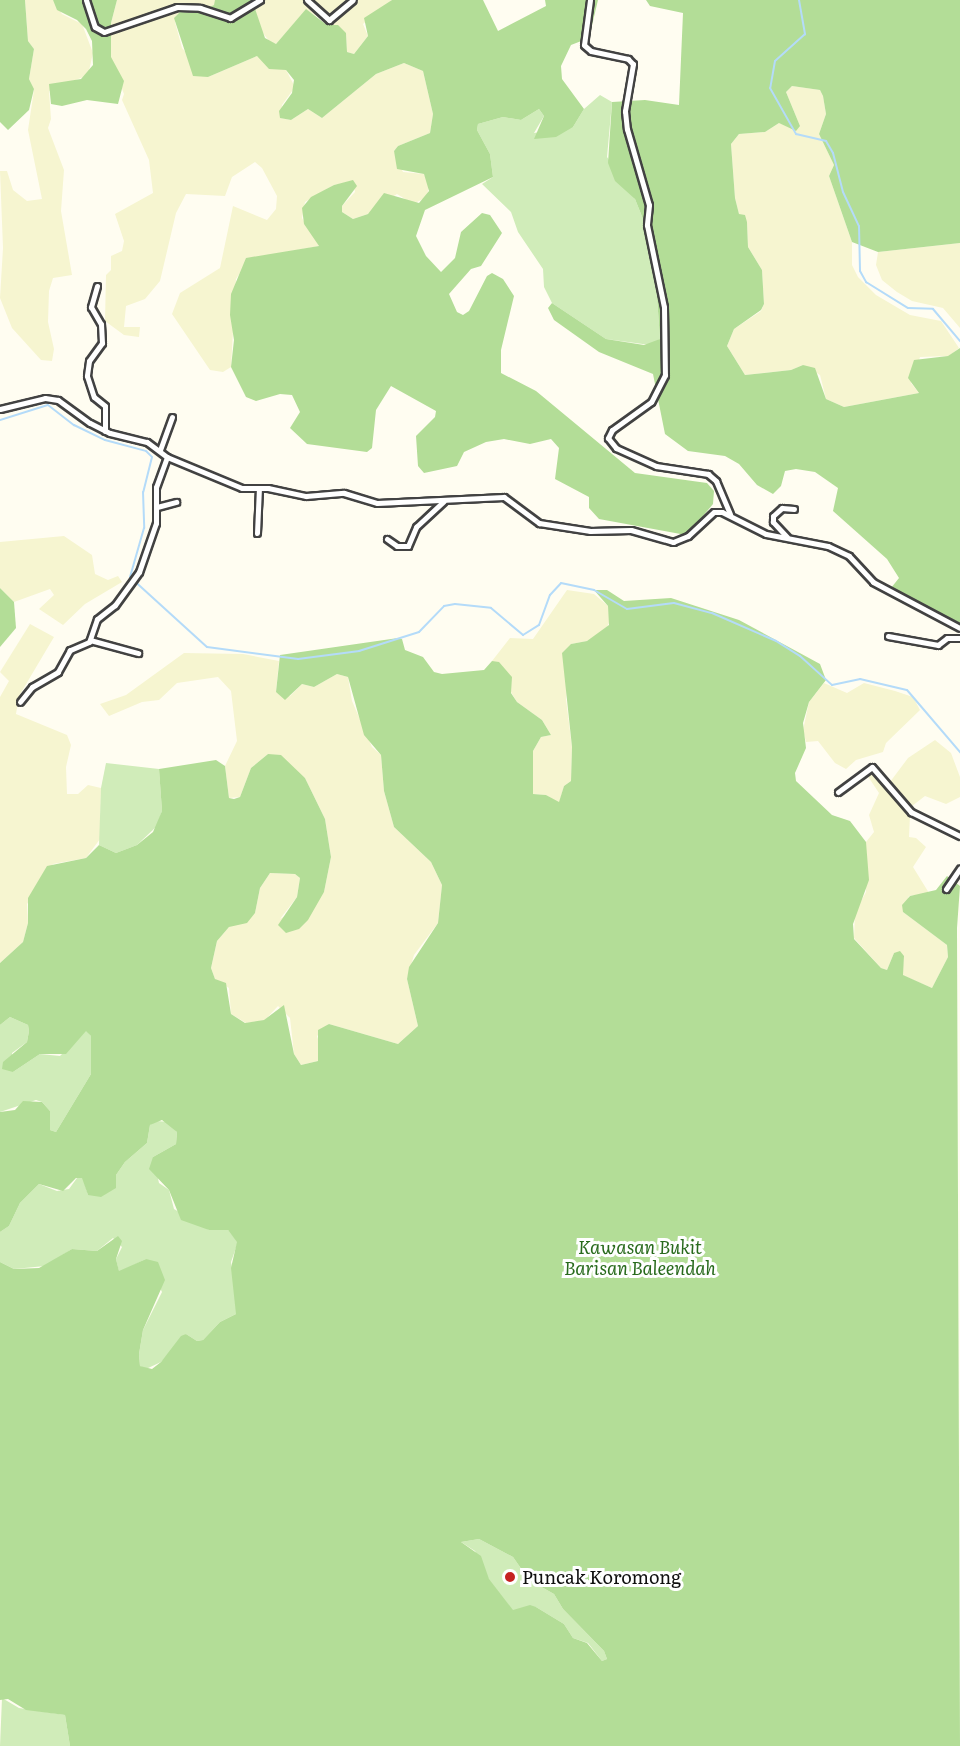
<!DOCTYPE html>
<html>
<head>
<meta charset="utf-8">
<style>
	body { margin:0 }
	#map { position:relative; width:960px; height:1746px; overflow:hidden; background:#fffdf1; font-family:Literata,serif }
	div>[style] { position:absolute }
	.farmland>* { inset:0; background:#f6f5d0 }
	.green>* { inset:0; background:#d0ecb9 }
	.forest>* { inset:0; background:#b3dd97 }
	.stream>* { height:2px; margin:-1px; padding:0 1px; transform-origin:1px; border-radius:1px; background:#b4dbf9 }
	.roads { filter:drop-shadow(2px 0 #424242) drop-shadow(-2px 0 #424242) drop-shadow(0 2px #424242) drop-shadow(0 -2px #424242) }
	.street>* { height:5px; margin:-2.5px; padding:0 2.5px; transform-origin:2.5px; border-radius:2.5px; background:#fff }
	.dots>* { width:16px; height:16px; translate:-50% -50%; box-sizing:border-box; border:3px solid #fff; border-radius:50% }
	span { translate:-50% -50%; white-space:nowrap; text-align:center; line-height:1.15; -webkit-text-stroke:6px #fff; paint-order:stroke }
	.park-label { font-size:18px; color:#286a1c; font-style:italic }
	.poi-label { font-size:18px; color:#0f0f0f }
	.left { translate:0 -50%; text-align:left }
</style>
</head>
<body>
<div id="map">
	<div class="farmland">
		<div style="clip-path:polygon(25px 0,53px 0,62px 14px,82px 24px,93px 53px,88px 75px,49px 91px,51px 119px,48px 128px,64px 170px,61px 211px,72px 275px,53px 278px,49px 291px,48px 322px,54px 349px,52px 361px,41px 360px,12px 328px,0 298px,3px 248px,0 171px,7px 171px,13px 190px,27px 201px,42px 199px,28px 130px,34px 90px,29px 79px,34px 49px,28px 41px)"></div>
		<div style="clip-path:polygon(117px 0,215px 0,215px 5px,198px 13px,180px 12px,175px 22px,182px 48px,208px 77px,257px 56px,286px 70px,295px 87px,282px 105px,281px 118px,291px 120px,308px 109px,322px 118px,376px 74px,404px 63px,423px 71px,433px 114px,430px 133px,398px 146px,394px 151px,403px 172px,424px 174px,429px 185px,427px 197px,413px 204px,397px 194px,368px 214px,353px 219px,342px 212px,342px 206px,355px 192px,353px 181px,334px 185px,305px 202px,302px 218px,319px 246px,270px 255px,244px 267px,236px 279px,231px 367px,223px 372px,210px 370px,172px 314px,180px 293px,220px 268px,233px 206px,267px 220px,276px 209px,277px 196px,262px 168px,255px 162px,232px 177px,225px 196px,186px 194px,176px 213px,160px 281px,145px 299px,126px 306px,124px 327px,140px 327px,139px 337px,124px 335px,105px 321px,106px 275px,111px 270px,111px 256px,122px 251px,124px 241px,115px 214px,153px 193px,149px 160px,122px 100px,124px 94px,111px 61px,111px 23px)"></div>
		<div style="clip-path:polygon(252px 0,392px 0,363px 24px,368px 36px,354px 54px,347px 52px,346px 33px,306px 10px,276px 44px,270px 42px,262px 32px)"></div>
		<div style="clip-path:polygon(792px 86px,820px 90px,823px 96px,826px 114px,819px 134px,834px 165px,829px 176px,852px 242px,852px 265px,858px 277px,876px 295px,910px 315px,941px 321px,959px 348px,949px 356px,920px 357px,911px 383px,919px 393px,844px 407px,826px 399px,820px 375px,803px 365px,791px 370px,745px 375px,727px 346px,734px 329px,761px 311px,764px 304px,762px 270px,748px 247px,747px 222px,739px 214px,735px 198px,731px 144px,739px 134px,765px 132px,779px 123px,800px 126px,786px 92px)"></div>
		<div style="clip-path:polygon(960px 243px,960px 328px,943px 308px,912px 301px,897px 292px,882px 280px,876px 265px,878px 252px)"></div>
		<div style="clip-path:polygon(64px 536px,92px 555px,95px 574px,108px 580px,118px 576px,122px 582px,85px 604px,63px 625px,39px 609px,54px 595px,50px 589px,14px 602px,0 588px,0 542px)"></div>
		<div style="clip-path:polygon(567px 590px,594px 594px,608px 606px,611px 618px,606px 630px,587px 641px,571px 644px,566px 699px,572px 747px,571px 781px,564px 786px,559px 803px,546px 795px,533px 794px,533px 751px,541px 737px,551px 735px,542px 720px,517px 702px,492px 661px,510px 638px,533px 639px)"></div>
		<div style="clip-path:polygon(30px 624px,54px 637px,19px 696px,16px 714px,67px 735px,71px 745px,66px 767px,67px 794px,78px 794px,88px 785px,101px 788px,100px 839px,86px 858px,53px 864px,27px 904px,28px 923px,23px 942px,0 963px,0 697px,9px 681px,0 672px)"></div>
		<div style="clip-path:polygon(184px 653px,243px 654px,279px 661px,276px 692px,290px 696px,302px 684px,314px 687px,337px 674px,348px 677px,352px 701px,372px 747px,381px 755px,384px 791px,394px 827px,431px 862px,442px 885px,438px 923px,414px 955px,407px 979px,418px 1026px,398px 1044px,329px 1024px,317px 1036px,321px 1048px,318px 1061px,301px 1065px,294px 1054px,290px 1018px,278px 1006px,265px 1020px,246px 1023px,231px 1014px,229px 988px,215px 979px,211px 968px,217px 941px,229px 927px,255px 913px,260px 888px,270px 873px,295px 874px,300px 878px,297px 897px,280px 919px,324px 892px,331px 857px,325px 819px,305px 778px,268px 754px,251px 768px,240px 797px,229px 798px,225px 766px,237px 741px,231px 691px,218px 677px,177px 683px,159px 700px,142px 702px,109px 716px,100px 704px,126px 695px)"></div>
		<div style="clip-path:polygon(824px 683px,847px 693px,864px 683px,895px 691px,913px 697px,920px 710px,886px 743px,883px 752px,856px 760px,846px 769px,835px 763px,818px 741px,806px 742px,803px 730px,809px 702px)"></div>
		<div style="clip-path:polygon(935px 740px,951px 753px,960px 777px,960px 797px,946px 804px,925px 796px,912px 806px,890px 782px,908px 758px)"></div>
		<div style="clip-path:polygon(873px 771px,910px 816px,909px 837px,916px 838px,926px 847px,913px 867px,929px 893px,909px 896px,903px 912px,947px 945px,948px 957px,932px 988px,902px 975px,904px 956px,894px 953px,887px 970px,881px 968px,854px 938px,855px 912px,866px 892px,866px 842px,874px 832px,869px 815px,879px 793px,867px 775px)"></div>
	</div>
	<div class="green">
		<div style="clip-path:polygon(600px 95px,612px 102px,607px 157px,635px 199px,645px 224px,656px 283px,660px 339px,650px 345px,606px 339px,552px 303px,544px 287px,543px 269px,518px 232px,511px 212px,482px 184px,493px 177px,490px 154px,477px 130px,478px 124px,503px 117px,521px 120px,539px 109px,544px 116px,534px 133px,573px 127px,584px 109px)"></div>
		<div style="clip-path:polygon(106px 763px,159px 769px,162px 811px,157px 826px,137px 845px,116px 853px,99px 845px,101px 788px)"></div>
		<div style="clip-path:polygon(10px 1017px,28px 1025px,29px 1031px,27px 1042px,12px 1053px,13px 1072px,40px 1054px,60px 1056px,86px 1030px,91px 1036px,91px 1074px,56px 1132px,50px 1130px,50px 1111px,42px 1102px,36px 1100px,0 1112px,0 1025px)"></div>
		<div style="clip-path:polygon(156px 1121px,169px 1122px,177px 1132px,176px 1144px,153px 1157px,159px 1183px,169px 1190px,174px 1209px,209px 1230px,228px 1230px,238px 1242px,231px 1262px,237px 1299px,236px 1314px,220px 1322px,203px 1340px,197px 1341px,186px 1334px,161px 1362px,146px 1369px,140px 1366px,139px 1354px,143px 1330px,162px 1292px,146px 1259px,119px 1272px,116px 1259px,122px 1247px,113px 1238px,97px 1251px,72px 1249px,45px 1266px,14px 1269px,0 1262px,0 1232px,9px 1226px,20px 1203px,39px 1184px,57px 1191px,69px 1189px,77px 1178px,83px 1178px,88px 1195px,116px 1175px,125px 1162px,147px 1143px,150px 1125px)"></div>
		<div style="clip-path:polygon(479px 1539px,513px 1557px,529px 1580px,554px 1594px,563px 1609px,604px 1651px,607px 1659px,602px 1661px,588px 1643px,573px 1638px,564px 1624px,536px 1607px,513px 1611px,489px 1580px,475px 1551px,461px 1542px)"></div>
		<div style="clip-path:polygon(2px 1698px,19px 1708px,65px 1715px,70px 1746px,0 1746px)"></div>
	</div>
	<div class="forest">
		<div style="clip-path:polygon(0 0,25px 0,28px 41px,34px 49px,29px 79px,34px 89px,29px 110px,8px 130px,0 122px)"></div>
		<div style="clip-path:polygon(53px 0,117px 0,111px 23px,111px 57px,124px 81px,118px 104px,87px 100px,62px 106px,51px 104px,49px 84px,81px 79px,93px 65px,92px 41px,86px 29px,77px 20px,57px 10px)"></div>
		<div style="clip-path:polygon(215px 0,252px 0,265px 38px,276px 44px,306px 9px,327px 25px,338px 25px,346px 33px,347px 52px,354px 54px,368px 36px,364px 18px,392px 0,483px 0,498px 31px,546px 6px,545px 0,598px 0,589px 38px,571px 45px,561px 66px,562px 79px,584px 109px,573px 127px,556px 137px,534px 139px,544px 116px,539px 109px,521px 120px,503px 117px,478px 124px,477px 130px,490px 154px,493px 177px,425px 210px,416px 236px,426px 256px,441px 272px,455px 258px,461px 232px,482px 213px,490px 215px,502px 233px,481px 266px,471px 269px,449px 294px,457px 312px,463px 315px,469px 311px,487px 276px,492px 273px,503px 279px,514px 296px,501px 350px,501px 373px,536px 391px,635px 473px,707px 483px,714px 491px,713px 504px,693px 528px,686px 535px,599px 519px,589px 508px,589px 497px,555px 479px,559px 448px,551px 439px,530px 444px,504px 439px,486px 442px,464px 452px,457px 466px,424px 473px,418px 466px,416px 436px,435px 417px,436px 411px,391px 386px,376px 410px,372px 448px,367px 452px,307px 444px,290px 428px,300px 412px,292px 395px,280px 394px,256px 401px,246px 397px,231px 367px,234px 340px,230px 315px,231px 294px,246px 258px,319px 246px,304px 224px,302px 208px,311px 197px,334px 185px,353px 180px,357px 186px,342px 206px,342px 212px,353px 219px,368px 214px,384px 193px,419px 203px,429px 191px,424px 174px,397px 169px,394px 151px,398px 146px,430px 133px,433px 114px,423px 71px,404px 63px,376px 74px,322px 118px,308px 109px,291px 120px,280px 118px,279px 111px,292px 93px,294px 80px,286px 70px,269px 69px,257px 56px,208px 77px,193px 76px,174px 18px,180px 12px,198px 13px,214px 5px)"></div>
		<div style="clip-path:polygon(646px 0,960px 0,960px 243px,878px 252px,852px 242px,829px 176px,834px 165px,819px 134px,826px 114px,823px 96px,820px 90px,792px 86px,786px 92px,800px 126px,796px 131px,779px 123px,765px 132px,739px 134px,731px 144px,735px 198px,739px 214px,745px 215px,747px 222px,748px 247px,762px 270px,764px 304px,761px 310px,734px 329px,727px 346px,745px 375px,791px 370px,803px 365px,815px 368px,826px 399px,844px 407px,919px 393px,908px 378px,914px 360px,948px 356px,960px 348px,960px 623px,891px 588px,899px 578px,887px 559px,833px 511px,838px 488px,815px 472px,796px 469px,785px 471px,781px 486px,773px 494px,757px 485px,739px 464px,725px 456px,688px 451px,665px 434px,653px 374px,599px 352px,554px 320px,548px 308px,552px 303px,606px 339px,644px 345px,660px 339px,656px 283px,645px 224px,635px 199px,615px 181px,608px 163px,612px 102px,645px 100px,679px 105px,683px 13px,650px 6px)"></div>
		<div style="clip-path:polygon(0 588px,14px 602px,16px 628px,0 647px)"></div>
		<div style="clip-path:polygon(evenodd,594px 590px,607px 590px,624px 601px,671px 598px,739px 620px,820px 664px,826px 680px,809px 702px,803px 723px,806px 748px,795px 773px,796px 781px,832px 815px,850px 821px,866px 842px,869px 880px,853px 924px,854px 939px,881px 968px,887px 970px,894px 953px,900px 951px,904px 956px,903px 975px,932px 988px,948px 957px,947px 945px,903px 912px,902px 905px,910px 896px,936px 890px,947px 876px,960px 886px,957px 928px,960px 1746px,70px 1746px,65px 1715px,26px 1710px,8px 1699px,0 1700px,0 1262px,14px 1269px,39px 1268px,72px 1249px,97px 1251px,118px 1236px,122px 1241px,116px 1259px,119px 1271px,146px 1259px,158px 1262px,165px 1280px,143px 1330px,139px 1354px,140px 1366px,152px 1369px,161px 1362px,181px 1336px,186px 1334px,197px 1341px,203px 1340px,220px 1322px,236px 1314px,231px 1268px,237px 1242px,228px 1230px,209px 1230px,181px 1220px,169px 1190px,149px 1169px,153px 1157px,176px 1144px,177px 1132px,162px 1120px,150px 1125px,147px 1143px,125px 1162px,116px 1175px,116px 1188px,101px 1197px,88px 1195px,82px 1178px,76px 1178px,63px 1191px,39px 1184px,20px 1203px,9px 1226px,0 1232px,0 1112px,15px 1110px,23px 1101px,42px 1102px,50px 1111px,50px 1130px,56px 1132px,91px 1074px,91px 1036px,86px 1031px,66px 1054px,40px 1054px,13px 1072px,2px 1069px,3px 1062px,27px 1042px,29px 1031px,28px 1025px,10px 1017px,0 1025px,0 963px,23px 942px,28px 923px,28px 898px,47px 866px,86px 858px,99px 845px,116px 853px,137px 845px,153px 832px,162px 811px,159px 769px,216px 760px,225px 766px,229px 798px,234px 799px,240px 797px,251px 768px,268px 754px,281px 755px,305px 778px,325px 819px,331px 857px,324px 892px,308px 920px,299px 929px,286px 933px,278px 925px,297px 897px,300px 878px,295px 874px,270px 873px,260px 888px,255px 913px,247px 923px,229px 927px,217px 941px,211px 968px,215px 979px,226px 983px,231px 1014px,245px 1023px,264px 1020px,284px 1005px,294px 1054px,301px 1065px,318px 1061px,318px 1030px,329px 1024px,398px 1044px,418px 1026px,407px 979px,409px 967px,438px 923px,442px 885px,431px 862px,394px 827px,384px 791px,381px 755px,364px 735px,348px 677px,337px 674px,314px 687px,302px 684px,285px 700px,276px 692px,280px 655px,398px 638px,402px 639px,405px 650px,423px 657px,434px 672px,442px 674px,484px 670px,492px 661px,499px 662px,512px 677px,511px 693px,517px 702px,542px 720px,551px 735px,541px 737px,533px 751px,533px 794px,546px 795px,559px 802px,564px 786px,571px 781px,572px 747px,562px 653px,571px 644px,587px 641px,609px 625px,608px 606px,594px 590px,479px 1539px,513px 1557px,529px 1580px,554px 1594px,563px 1609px,604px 1651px,607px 1659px,602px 1661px,587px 1643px,573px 1638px,564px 1624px,536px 1607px,530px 1605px,513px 1610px,489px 1579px,481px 1556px,461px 1542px,479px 1539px)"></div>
	</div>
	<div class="stream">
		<div style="left:799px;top:0;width:35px;rotate:80deg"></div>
		<div style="left:805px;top:34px;width:40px;rotate:138deg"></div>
		<div style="left:775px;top:61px;width:27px;rotate:100deg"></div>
		<div style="left:770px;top:88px;width:53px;rotate:60.5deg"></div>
		<div style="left:796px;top:134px;width:31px;rotate:13deg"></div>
		<div style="left:826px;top:141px;width:14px;rotate:60deg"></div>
		<div style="left:833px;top:153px;width:40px;rotate:75.6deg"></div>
		<div style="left:843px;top:192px;width:38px;rotate:65deg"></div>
		<div style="left:859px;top:226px;width:45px;rotate:88.7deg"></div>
		<div style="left:860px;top:271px;width:13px;rotate:61deg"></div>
		<div style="left:866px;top:282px;width:49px;rotate:31.8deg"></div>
		<div style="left:908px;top:308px;width:25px;rotate:2deg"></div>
		<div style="left:933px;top:309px;width:42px;rotate:49.8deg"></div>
		<div style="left:0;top:420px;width:50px;rotate:-17.4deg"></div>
		<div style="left:48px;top:405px;width:33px;rotate:38deg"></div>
		<div style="left:74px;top:425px;width:34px;rotate:26deg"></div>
		<div style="left:105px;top:440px;width:42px;rotate:15deg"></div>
		<div style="left:146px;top:451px;width:8px;rotate:45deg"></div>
		<div style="left:152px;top:457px;width:36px;rotate:104deg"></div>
		<div style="left:143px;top:492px;width:36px;rotate:88deg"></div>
		<div style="left:144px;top:528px;width:51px;rotate:105.9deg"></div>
		<div style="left:130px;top:577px;width:104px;rotate:42.3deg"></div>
		<div style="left:207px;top:647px;width:92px;rotate:7.5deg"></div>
		<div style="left:298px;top:659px;width:62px;rotate:-7.5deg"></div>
		<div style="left:359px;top:651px;width:63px;rotate:-17.6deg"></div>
		<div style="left:419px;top:632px;width:36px;rotate:-46deg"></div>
		<div style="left:444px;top:606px;width:11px;rotate:-10deg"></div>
		<div style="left:455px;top:604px;width:36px;rotate:6deg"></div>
		<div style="left:491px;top:608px;width:42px;rotate:40.2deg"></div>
		<div style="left:523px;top:635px;width:19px;rotate:-32deg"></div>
		<div style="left:539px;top:625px;width:32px;rotate:-70deg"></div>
		<div style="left:550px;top:595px;width:16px;rotate:-47deg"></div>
		<div style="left:561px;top:583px;width:34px;rotate:12deg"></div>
		<div style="left:594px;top:590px;width:38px;rotate:30deg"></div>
		<div style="left:627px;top:609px;width:47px;rotate:-7.3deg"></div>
		<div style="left:674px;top:603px;width:39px;rotate:15deg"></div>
		<div style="left:712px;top:613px;width:70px;rotate:23.6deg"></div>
		<div style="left:776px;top:641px;width:28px;rotate:32deg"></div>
		<div style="left:800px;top:656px;width:43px;rotate:42.2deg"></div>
		<div style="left:832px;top:685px;width:29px;rotate:-12deg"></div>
		<div style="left:860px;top:679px;width:48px;rotate:13.2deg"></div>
		<div style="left:907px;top:690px;width:82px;rotate:49.5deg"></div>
	</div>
	<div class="roads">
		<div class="street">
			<div style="left:86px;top:0;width:28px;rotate:72deg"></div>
			<div style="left:95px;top:27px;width:10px;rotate:29deg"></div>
			<div style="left:104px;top:32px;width:77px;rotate:-18.9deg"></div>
			<div style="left:177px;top:7px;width:23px;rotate:2deg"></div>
			<div style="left:200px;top:8px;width:32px;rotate:18deg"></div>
			<div style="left:230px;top:18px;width:35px;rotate:-31deg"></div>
			<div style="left:307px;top:0;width:30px;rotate:42deg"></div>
			<div style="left:329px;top:20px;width:31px;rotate:-40deg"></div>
			<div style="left:590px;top:0;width:45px;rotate:97.6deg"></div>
			<div style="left:584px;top:45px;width:9px;rotate:41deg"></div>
			<div style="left:591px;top:51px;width:38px;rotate:12deg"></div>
			<div style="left:628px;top:59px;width:7px;rotate:45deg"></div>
			<div style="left:633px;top:64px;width:48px;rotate:99.7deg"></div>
			<div style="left:625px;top:111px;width:18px;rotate:84deg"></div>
			<div style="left:627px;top:129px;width:79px;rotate:73.9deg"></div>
			<div style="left:649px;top:205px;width:20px;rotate:96deg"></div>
			<div style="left:647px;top:225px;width:84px;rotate:78.3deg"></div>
			<div style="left:664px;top:307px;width:68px;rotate:89.2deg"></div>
			<div style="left:665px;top:375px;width:30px;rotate:117deg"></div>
			<div style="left:651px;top:402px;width:48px;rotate:144.3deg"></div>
			<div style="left:612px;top:430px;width:9px;rotate:117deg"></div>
			<div style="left:608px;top:438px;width:13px;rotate:51deg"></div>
			<div style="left:616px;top:448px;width:44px;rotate:24.2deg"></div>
			<div style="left:656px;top:466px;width:53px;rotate:8.7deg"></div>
			<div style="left:708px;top:474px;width:11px;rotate:41deg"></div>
			<div style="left:716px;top:481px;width:36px;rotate:67deg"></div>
			<div style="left:97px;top:286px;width:22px;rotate:106deg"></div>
			<div style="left:91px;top:307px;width:20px;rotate:60deg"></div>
			<div style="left:101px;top:324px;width:19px;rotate:87deg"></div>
			<div style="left:102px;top:343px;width:22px;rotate:126deg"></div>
			<div style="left:89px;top:361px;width:15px;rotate:98deg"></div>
			<div style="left:87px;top:376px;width:22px;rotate:72deg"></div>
			<div style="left:94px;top:397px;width:14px;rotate:39deg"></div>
			<div style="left:105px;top:406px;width:25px;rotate:90deg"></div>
			<div style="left:0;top:409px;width:46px;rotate:-13.7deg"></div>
			<div style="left:45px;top:398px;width:13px;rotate:9deg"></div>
			<div style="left:58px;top:400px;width:39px;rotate:36deg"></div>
			<div style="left:90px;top:423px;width:22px;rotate:27deg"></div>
			<div style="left:110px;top:433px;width:38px;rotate:14deg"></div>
			<div style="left:147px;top:442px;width:25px;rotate:37deg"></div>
			<div style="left:167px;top:457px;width:32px;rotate:110deg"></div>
			<div style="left:156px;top:487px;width:36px;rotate:90deg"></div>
			<div style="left:156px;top:523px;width:52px;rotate:109.1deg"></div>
			<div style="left:139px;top:572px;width:41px;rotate:126deg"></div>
			<div style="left:115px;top:605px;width:23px;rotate:142deg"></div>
			<div style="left:97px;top:619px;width:24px;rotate:109deg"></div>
			<div style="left:89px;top:642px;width:21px;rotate:157deg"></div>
			<div style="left:70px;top:650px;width:25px;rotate:119deg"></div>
			<div style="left:58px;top:672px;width:30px;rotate:150deg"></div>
			<div style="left:32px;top:687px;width:19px;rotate:129deg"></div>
			<div style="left:160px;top:450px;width:35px;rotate:-70deg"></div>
			<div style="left:167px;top:457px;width:81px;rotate:22.5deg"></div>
			<div style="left:242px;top:488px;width:26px"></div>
			<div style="left:268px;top:488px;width:39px;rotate:12deg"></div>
			<div style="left:306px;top:496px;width:38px;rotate:-5deg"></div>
			<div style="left:344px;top:493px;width:34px;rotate:17deg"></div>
			<div style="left:377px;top:503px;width:127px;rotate:-2.7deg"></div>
			<div style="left:504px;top:497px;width:44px;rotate:36.6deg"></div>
			<div style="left:539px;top:523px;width:52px;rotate:8.9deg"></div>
			<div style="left:590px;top:531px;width:41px;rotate:-1.4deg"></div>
			<div style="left:631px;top:530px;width:44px;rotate:15.9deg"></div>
			<div style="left:673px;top:542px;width:16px;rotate:-22deg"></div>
			<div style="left:688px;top:536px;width:35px;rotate:-43deg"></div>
			<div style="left:714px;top:512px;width:8px"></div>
			<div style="left:722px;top:512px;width:49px;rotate:26.6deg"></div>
			<div style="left:766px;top:534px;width:63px;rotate:11deg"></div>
			<div style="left:828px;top:546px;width:23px;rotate:25deg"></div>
			<div style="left:849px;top:556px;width:35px;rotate:47deg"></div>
			<div style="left:873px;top:582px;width:98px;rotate:27.9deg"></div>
			<div style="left:157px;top:507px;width:20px;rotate:-15deg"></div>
			<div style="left:257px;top:533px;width:45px;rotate:-87.5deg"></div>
			<div style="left:787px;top:537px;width:21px;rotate:-133deg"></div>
			<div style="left:773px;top:522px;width:6px;rotate:-90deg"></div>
			<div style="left:773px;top:516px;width:12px;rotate:-42deg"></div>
			<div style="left:782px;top:508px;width:12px;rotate:5deg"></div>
			<div style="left:387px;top:539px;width:12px;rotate:35deg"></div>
			<div style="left:397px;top:546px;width:11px"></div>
			<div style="left:408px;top:546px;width:21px;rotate:-67deg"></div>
			<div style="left:416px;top:527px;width:38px;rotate:-43deg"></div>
			<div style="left:888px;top:636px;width:51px;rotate:10.2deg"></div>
			<div style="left:938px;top:645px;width:11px;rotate:-38deg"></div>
			<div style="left:947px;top:638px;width:13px"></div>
			<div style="left:90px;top:640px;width:50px;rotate:15.2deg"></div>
			<div style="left:838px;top:792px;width:42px;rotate:-36.3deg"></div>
			<div style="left:872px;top:767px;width:60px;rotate:49.1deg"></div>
			<div style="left:911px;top:812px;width:55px;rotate:26.1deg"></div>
			<div style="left:946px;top:889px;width:25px;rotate:-56deg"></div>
		</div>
	</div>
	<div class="dots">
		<div style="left:510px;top:1577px;background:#c52221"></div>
	</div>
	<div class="park-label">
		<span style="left:640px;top:1258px">Kawasan Bukit<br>Barisan Baleendah</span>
	</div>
	<div class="poi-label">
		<span class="left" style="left:522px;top:1577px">Puncak Koromong</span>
	</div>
</div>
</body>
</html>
